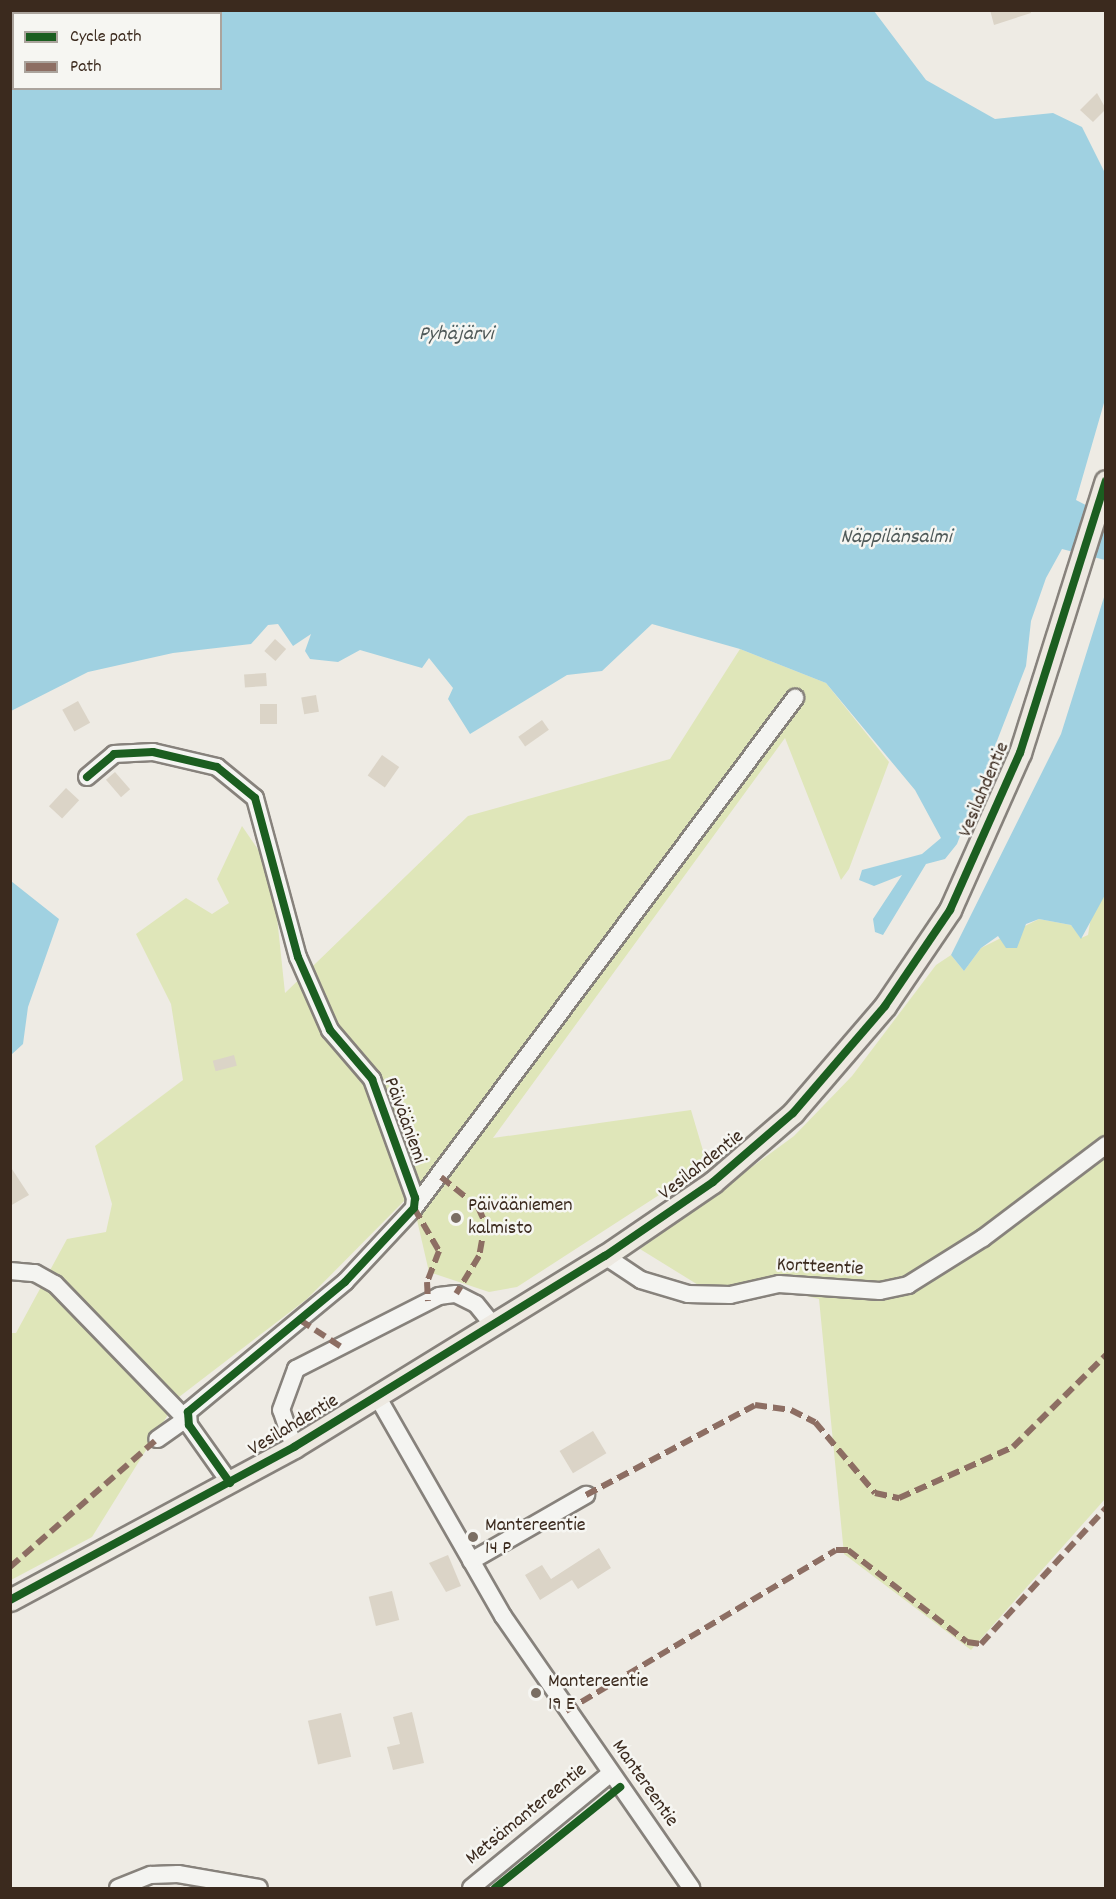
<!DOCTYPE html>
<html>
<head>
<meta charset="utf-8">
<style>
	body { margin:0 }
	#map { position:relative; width:1116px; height:1899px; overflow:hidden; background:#eeebe4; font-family:Dekko,sans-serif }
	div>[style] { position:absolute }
	.green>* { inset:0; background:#dfe6b9 }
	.water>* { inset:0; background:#a0d1e1 }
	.building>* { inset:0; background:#dbd4c7; transform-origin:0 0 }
	.roads { filter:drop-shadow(2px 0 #87827c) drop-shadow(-2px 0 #87827c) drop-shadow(0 2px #87827c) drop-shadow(0 -2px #87827c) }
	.minor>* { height:16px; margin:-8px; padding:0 8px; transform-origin:8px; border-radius:8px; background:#f4f4f1 }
	.major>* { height:21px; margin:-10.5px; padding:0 10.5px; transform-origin:10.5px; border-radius:10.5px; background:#ede9e1 }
	.quiet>* { height:6px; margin-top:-3px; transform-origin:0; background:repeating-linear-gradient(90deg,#8d6e63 0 12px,transparent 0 18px) }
	.cycleway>* { height:8px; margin:-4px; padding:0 4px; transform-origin:4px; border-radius:4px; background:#1b5e20 }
	.dots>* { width:16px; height:16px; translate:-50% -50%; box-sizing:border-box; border:3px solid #f6f6f2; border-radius:50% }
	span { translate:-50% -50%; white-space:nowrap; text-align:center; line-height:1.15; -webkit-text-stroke:5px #f6f6f2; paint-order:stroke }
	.street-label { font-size:20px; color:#3b2a1e }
	.poi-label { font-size:20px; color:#3b2a1e }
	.left { translate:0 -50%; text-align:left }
	.water-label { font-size:21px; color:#4f5958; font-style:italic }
	.frame { position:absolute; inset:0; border:12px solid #3b2a1e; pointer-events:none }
	.legend { position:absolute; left:12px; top:12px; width:210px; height:78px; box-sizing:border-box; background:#f6f6f2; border:2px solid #aba49d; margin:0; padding:8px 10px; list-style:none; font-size:18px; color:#3b2a1e }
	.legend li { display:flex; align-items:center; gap:12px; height:30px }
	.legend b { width:30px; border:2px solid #aba49d }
</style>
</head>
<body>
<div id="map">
	<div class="green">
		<div style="clip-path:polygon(740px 649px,826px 683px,889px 762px,849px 869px,841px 880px,785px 738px,493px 1138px,691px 1110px,707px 1164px,517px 1287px,489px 1292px,429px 1272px,411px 1194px,307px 1299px,179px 1397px,92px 1537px,11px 1580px,11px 1333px,16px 1333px,67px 1239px,106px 1232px,112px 1204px,95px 1146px,183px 1080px,171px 1004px,136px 934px,186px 898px,212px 914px,229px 903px,217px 879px,242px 826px,272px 870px,285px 993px,468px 816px,670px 759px)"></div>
		<div style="clip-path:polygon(1105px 895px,1105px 1499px,971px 1650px,844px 1554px,819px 1299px,766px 1286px,729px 1304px,640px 1249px,794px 1136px,852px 1076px,936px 965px,951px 955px,964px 971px,981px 948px,1039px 919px,1071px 925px,1081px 938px,1088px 935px,1092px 911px)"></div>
	</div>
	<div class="water">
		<div style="clip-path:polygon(evenodd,11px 11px,874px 11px,926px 80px,995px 119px,1053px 113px,1082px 127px,1105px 173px,1106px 396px,1076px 500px,1105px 515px,1105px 560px,1062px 549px,1046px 578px,1031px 621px,1026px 666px,957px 844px,945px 859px,926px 864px,883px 935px,875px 932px,873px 919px,902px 875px,874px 886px,859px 880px,862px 870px,922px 854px,941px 838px,915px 790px,826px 683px,740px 649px,652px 624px,602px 671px,567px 675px,470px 734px,448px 699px,453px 688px,429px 658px,422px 668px,360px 650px,338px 662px,310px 659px,305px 651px,311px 634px,293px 646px,278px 624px,268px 625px,251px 644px,173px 653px,88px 672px,11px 711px,11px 11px,14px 14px,220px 14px,220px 88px,14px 88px,14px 14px)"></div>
		<div style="clip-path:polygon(1105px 594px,1105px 895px,1081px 939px,1071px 925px,1039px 919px,1026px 924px,1017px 948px,1006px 948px,998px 936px,981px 948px,964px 971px,951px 955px,1061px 734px)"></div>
		<div style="clip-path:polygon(11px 881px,59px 919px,28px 1007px,23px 1044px,11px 1055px)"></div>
	</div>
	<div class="building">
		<div style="clip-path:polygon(990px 10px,1030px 10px,1031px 13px,994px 25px)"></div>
		<div style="clip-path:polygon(1097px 93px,1106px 109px,1093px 122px,1080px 110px)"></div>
		<div style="left:275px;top:639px;width:15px;height:16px;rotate:42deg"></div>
		<div style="left:266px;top:673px;width:13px;height:22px;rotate:86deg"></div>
		<div style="left:316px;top:695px;width:17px;height:15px;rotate:80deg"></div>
		<div style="left:78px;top:701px;width:25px;height:18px;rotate:61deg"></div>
		<div style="left:260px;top:704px;width:17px;height:20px"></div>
		<div style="left:542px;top:720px;width:12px;height:29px;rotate:55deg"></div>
		<div style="left:382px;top:755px;width:21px;height:25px;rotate:35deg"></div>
		<div style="left:115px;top:772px;width:23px;height:12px;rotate:49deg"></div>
		<div style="left:66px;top:788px;width:18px;height:25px;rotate:43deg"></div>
		<div style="left:234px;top:1055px;width:11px;height:22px;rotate:75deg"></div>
		<div style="clip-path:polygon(10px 1166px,29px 1195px,10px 1206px)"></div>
		<div style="left:593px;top:1431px;width:26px;height:39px;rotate:59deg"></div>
		<div style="clip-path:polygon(599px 1548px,611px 1568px,578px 1589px,572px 1580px,540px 1600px,525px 1575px,542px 1565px,551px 1579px)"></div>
		<div style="clip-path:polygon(448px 1555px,461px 1586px,446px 1592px,429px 1563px)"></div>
		<div style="left:392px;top:1591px;width:30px;height:24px;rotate:76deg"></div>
		<div style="clip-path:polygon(412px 1712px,424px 1763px,393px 1770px,387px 1747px,400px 1744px,393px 1717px)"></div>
		<div style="left:341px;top:1713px;width:45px;height:34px;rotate:77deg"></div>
	</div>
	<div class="roads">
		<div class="minor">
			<div style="left:87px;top:777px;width:35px;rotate:-40deg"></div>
			<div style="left:114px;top:754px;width:39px;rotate:-3deg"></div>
			<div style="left:153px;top:752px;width:66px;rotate:13.2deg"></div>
			<div style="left:217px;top:767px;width:49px;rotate:39.2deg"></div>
			<div style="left:255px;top:798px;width:165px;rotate:74.9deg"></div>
			<div style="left:298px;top:957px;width:80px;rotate:66.3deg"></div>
			<div style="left:330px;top:1030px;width:65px;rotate:49.4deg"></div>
			<div style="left:372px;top:1079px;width:127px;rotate:70.1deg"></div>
			<div style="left:415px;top:1198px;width:10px;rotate:96deg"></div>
			<div style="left:414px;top:1208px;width:101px;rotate:133deg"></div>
			<div style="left:345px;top:1282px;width:204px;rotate:140.4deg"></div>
			<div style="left:188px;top:1412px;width:13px;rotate:86deg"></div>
			<div style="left:189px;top:1425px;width:71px;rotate:54.7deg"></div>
			<div style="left:414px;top:1208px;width:637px;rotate:-53.24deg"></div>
			<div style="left:605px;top:1256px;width:43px;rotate:33.7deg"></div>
			<div style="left:641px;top:1280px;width:49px;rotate:16.6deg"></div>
			<div style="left:688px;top:1294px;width:42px;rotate:1.4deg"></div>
			<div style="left:730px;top:1295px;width:50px;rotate:-12.7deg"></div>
			<div style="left:779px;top:1284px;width:101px;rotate:4deg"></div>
			<div style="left:880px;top:1291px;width:29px;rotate:-12deg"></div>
			<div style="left:908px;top:1285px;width:89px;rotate:-32.1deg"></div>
			<div style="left:983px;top:1238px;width:154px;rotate:-37.1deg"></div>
			<div style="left:10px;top:1271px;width:25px;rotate:5deg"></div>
			<div style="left:35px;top:1273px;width:23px;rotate:29deg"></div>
			<div style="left:55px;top:1284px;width:188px;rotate:45.9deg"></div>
			<div style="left:186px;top:1419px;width:35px;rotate:145deg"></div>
			<div style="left:377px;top:1396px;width:254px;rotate:60.2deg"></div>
			<div style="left:503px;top:1616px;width:331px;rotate:55.3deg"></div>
			<div style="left:294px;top:1447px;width:39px;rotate:-109deg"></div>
			<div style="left:281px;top:1410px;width:44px;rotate:-69.9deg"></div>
			<div style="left:296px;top:1369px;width:161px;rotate:-27deg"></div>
			<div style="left:439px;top:1296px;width:17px;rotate:-7deg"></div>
			<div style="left:456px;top:1294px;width:22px;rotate:27deg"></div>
			<div style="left:476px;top:1304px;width:27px;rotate:51deg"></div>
			<div style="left:471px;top:1561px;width:133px;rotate:-29.9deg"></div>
			<div style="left:118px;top:1888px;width:35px;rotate:-22deg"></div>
			<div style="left:151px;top:1875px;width:27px;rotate:-2deg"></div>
			<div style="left:178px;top:1874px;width:82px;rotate:9.8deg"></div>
			<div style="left:471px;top:1888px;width:180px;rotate:-39.4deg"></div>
		</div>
		<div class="major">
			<div style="left:10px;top:1600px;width:323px;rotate:-28.3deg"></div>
			<div style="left:294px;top:1447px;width:365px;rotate:-31.6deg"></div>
			<div style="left:605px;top:1256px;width:131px;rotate:-34.4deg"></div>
			<div style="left:713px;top:1182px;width:106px;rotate:-40.8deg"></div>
			<div style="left:793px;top:1113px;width:141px;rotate:-49.3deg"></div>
			<div style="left:885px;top:1006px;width:116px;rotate:-55.9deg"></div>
			<div style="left:950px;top:910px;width:172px;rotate:-66deg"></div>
			<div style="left:1020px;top:753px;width:285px;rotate:-72.5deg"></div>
		</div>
	</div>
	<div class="quiet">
		<div style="left:441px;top:1177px;width:48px;rotate:39deg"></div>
		<div style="left:478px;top:1207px;width:17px;rotate:66deg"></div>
		<div style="left:485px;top:1223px;width:34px;rotate:100deg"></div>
		<div style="left:479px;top:1256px;width:44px;rotate:121.2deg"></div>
		<div style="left:414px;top:1208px;width:50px;rotate:59.8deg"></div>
		<div style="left:439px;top:1251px;width:33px;rotate:111deg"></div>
		<div style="left:427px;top:1282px;width:19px;rotate:87deg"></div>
		<div style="left:300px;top:1320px;width:48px;rotate:33deg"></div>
		<div style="left:586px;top:1495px;width:191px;rotate:-28deg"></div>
		<div style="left:755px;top:1405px;width:36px;rotate:8deg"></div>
		<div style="left:791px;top:1410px;width:27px;rotate:27deg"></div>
		<div style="left:815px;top:1422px;width:93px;rotate:49.8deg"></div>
		<div style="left:875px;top:1493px;width:25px;rotate:12deg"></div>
		<div style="left:899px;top:1498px;width:125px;rotate:-24.1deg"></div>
		<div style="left:1013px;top:1447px;width:131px;rotate:-44.7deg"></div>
		<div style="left:10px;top:1567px;width:195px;rotate:-41deg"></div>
		<div style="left:566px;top:1711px;width:314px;rotate:-30.8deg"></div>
		<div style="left:836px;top:1550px;width:12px"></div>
		<div style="left:848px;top:1550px;width:150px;rotate:37.7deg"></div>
		<div style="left:967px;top:1642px;width:14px;rotate:8deg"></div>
		<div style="left:981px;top:1644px;width:185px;rotate:-47.4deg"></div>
	</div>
	<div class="cycleway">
		<div style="left:87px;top:777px;width:35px;rotate:-40deg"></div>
		<div style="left:114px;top:754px;width:39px;rotate:-3deg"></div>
		<div style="left:153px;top:752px;width:66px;rotate:13.2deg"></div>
		<div style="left:217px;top:767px;width:49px;rotate:39.2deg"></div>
		<div style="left:255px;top:798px;width:165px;rotate:74.9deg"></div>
		<div style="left:298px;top:957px;width:80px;rotate:66.3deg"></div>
		<div style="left:330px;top:1030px;width:65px;rotate:49.4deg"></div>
		<div style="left:372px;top:1079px;width:127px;rotate:70.1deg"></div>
		<div style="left:415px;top:1198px;width:10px;rotate:96deg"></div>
		<div style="left:414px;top:1208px;width:101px;rotate:133deg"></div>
		<div style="left:345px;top:1282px;width:204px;rotate:140.4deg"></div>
		<div style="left:188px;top:1412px;width:13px;rotate:86deg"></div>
		<div style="left:189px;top:1425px;width:71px;rotate:54.7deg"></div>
		<div style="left:10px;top:1600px;width:323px;rotate:-28.3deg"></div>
		<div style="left:294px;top:1447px;width:365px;rotate:-31.6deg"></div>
		<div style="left:605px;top:1256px;width:131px;rotate:-34.4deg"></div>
		<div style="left:713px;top:1182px;width:106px;rotate:-40.8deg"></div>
		<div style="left:793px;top:1113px;width:141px;rotate:-49.3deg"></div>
		<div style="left:885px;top:1006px;width:116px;rotate:-55.9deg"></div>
		<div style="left:950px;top:910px;width:172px;rotate:-66deg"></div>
		<div style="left:1020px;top:753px;width:285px;rotate:-72.5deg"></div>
		<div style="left:495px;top:1888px;width:161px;rotate:-38.9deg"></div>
	</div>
	<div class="dots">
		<div style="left:456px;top:1218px;background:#7a6e63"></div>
		<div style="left:473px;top:1537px;background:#7a6e63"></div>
		<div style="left:536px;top:1693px;background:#7a6e63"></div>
	</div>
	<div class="street-label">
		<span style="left:985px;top:790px;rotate:-67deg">Vesilahdentie</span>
		<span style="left:404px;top:1121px;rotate:70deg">Päivääniemi</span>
		<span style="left:702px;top:1166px;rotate:-38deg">Vesilahdentie</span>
		<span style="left:820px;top:1268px;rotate:3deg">Kortteentie</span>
		<span style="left:294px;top:1426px;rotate:-31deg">Vesilahdentie</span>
		<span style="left:644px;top:1784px;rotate:55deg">Mantereentie</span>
		<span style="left:527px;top:1815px;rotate:-39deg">Metsämantereentie</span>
	</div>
	<div class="poi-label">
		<span class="left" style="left:468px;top:1218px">Päivääniemen<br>kalmisto</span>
		<span class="left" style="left:485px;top:1538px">Mantereentie<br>14 P</span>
		<span class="left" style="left:548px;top:1694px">Mantereentie<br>19 E</span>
	</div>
	<div class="water-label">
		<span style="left:456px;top:335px">Pyhäjärvi</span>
		<span style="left:896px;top:538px">Näppilänsalmi</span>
	</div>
	<div class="frame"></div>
	<ul class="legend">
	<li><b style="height:8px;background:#1b5e20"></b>Cycle path</li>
	<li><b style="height:8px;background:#8d6e63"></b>Path</li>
	</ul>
</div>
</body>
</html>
